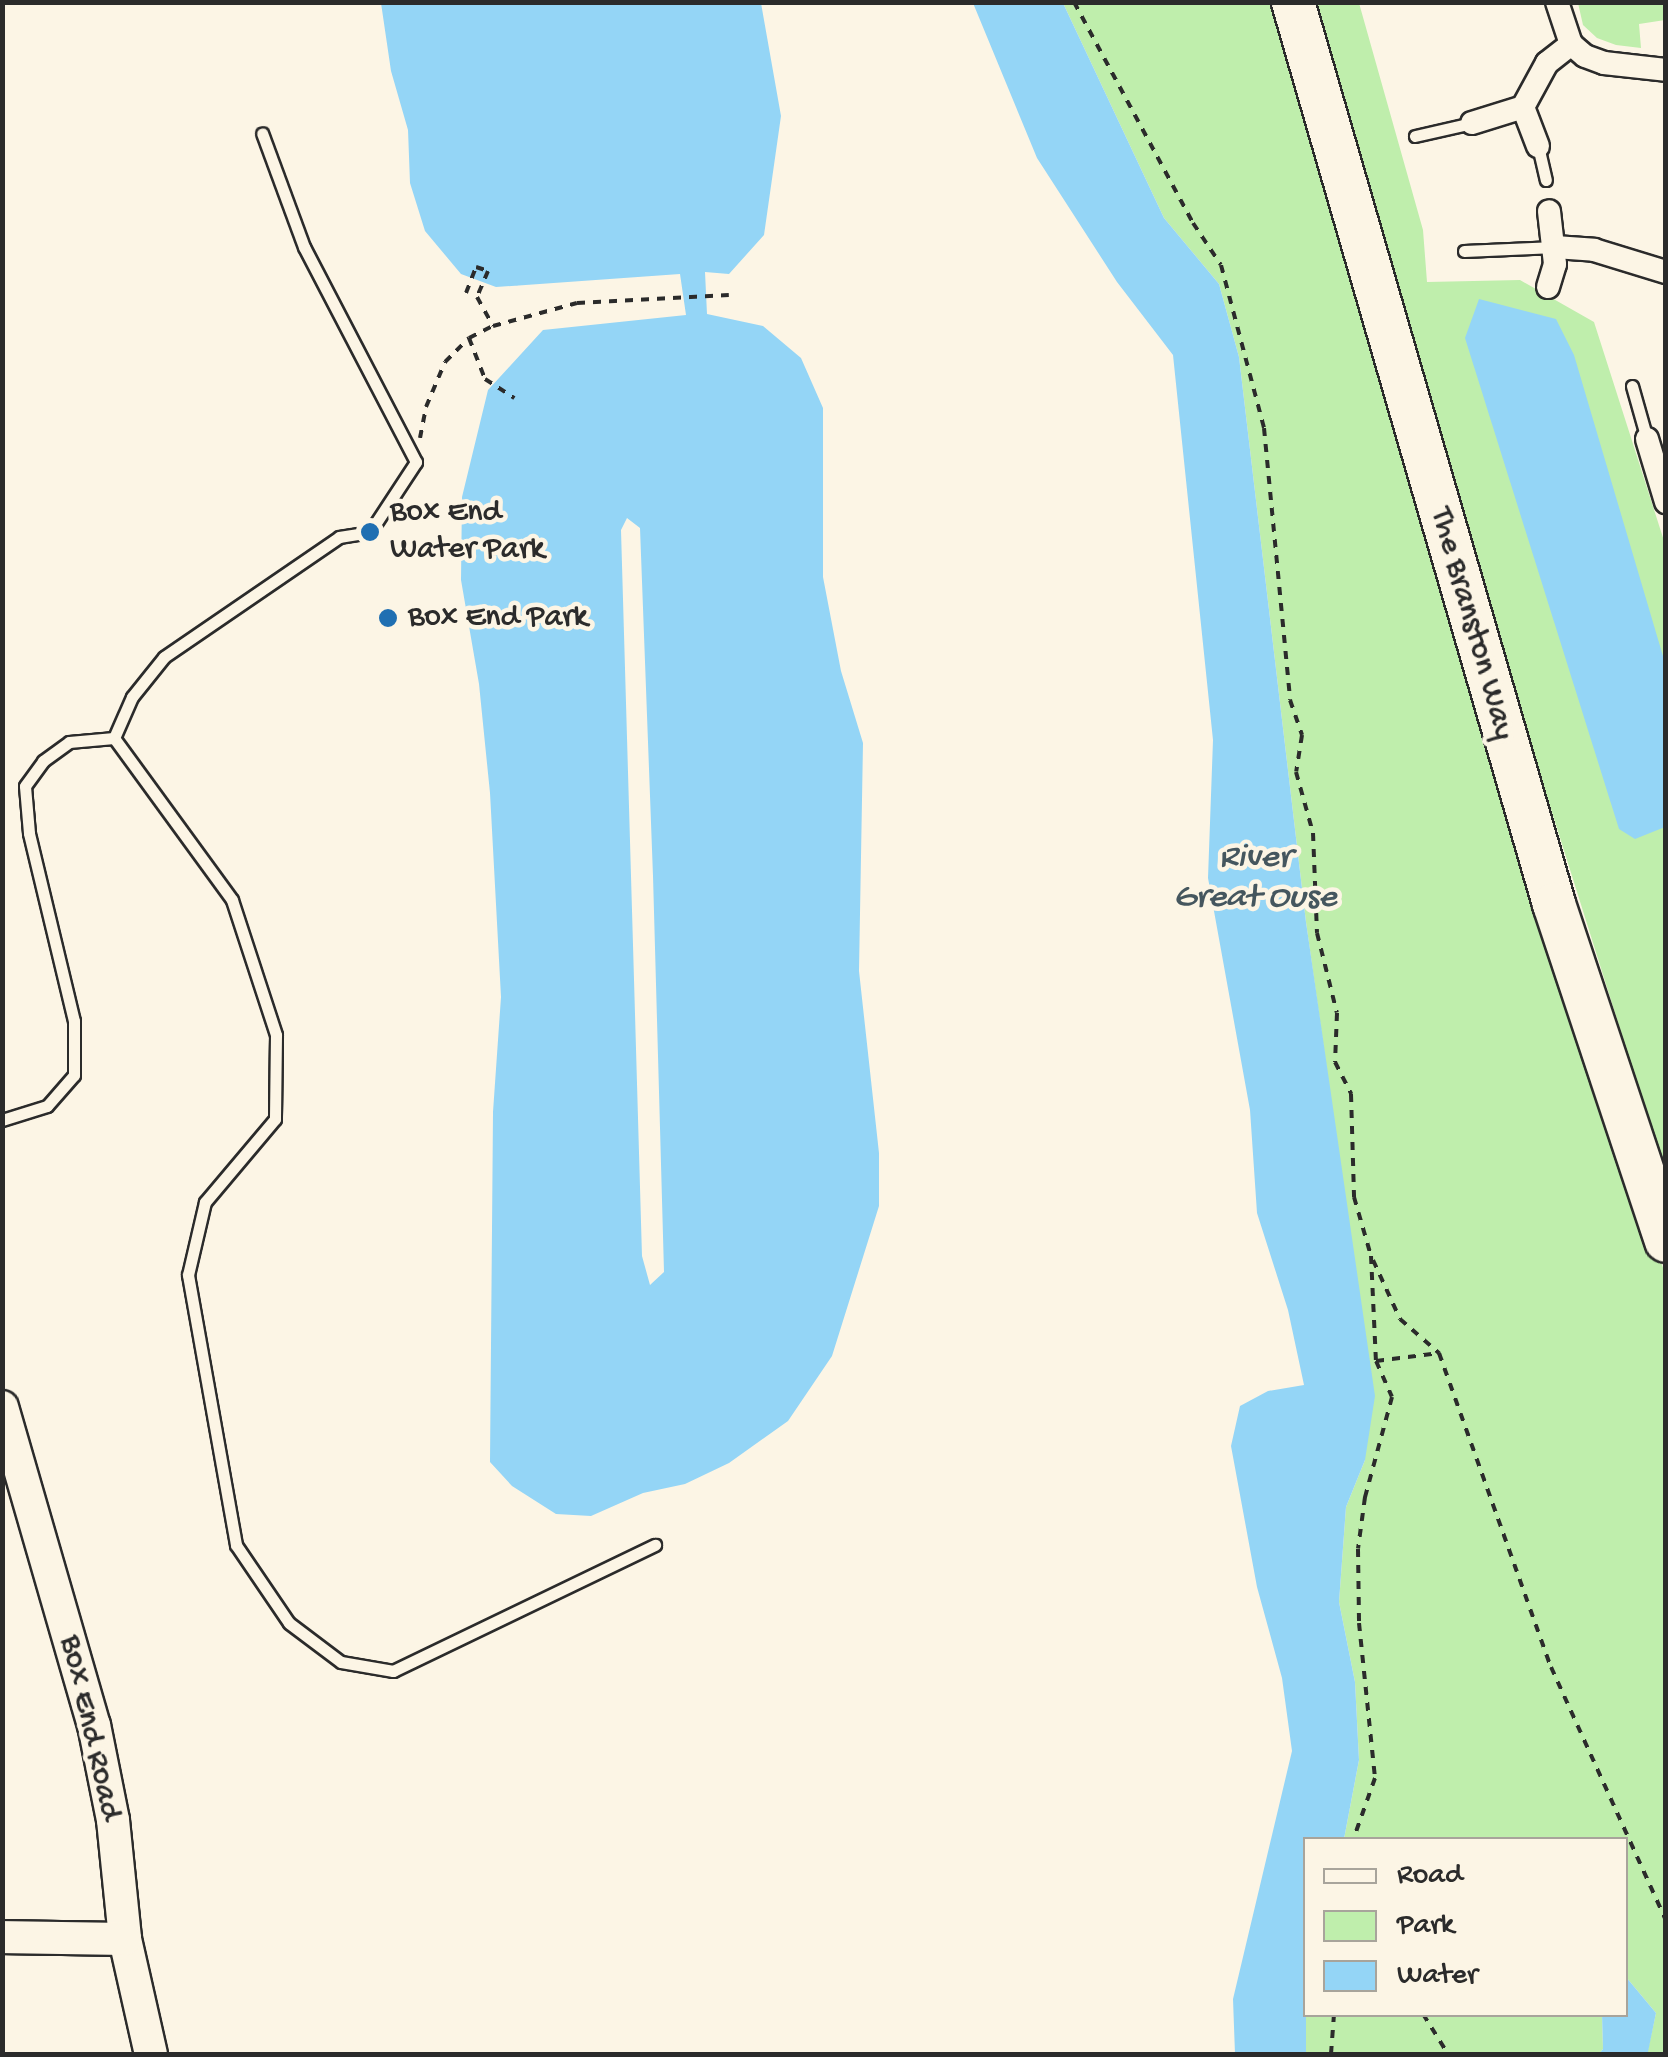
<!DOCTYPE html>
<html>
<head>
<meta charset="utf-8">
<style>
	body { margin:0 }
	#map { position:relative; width:1668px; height:2057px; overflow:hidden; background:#fcf5e5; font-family:"Gochi Hand",sans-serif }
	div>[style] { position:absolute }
	.green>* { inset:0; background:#bfeeac }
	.water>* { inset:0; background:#94d5f6 }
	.path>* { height:4px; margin-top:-2px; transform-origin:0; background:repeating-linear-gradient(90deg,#2b2b2b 0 8px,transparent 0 16px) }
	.roads { filter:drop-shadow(2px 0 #2b2b2b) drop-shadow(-2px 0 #2b2b2b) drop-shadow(0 2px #2b2b2b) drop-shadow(0 -2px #2b2b2b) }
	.lane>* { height:11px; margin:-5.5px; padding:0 5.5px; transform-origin:5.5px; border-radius:5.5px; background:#fcf5e5 }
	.street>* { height:22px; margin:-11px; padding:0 11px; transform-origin:11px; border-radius:11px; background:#fcf5e5 }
	.secondary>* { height:32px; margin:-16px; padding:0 16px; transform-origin:16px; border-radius:16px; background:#fcf5e5 }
	.highway>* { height:42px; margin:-21px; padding:0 21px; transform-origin:21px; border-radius:21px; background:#fcf5e5 }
	.dots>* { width:28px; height:28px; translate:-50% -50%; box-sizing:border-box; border:5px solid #fcf5e5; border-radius:50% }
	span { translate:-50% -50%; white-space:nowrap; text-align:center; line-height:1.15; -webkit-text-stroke:9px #fcf5e5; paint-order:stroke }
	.poi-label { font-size:32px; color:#2b2b2b }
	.left { translate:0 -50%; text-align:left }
	.street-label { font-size:32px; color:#2b2b2b }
	.water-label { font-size:35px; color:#45565e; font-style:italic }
	.frame { position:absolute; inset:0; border:5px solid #2b2b2b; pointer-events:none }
	.legend { position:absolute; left:1303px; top:1837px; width:325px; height:180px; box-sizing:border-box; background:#fcf5e5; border:2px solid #a8a49b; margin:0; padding:12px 18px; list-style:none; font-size:30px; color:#2b2b2b }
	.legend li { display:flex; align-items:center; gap:20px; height:50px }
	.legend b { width:50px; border:2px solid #a8a49b }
</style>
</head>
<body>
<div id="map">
	<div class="green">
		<div style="clip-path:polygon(1063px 3px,1279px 3px,1641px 1208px,1665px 1273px,1665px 2054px,1647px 2054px,1656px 2013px,1626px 1977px,1626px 1840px,1344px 1839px,1359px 1760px,1355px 1682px,1339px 1602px,1346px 1507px,1365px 1460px,1346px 1206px,1306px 922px,1239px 357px,1219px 284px,1164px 218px)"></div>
		<div style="clip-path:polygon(1315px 3px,1359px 3px,1423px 230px,1427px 282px,1520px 280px,1594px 322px,1665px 544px,1665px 1172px,1485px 599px)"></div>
		<div style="clip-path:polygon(1578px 3px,1665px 3px,1665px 20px,1639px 24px,1641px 48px,1616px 45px,1597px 38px,1583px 25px)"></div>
		<div style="clip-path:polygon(1306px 2015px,1602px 2015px,1603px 2049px,1599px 2054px,1306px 2054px)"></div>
	</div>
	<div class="water">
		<div style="clip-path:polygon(evenodd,381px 3px,761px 3px,781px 116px,764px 235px,729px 274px,705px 272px,707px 314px,763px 326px,801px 358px,823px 408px,823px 577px,841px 671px,863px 743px,859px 971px,879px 1153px,879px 1206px,832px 1356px,788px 1421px,729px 1463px,685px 1484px,643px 1493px,591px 1516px,556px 1514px,512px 1486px,490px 1462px,493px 1112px,501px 997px,490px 793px,479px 684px,461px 580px,462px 497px,488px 390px,543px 330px,686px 315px,680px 274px,496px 287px,461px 274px,425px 231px,410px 183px,408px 130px,391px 71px,381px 3px,627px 518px,640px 528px,653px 876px,664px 1272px,650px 1285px,642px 1256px,621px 530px,627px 518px)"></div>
		<div style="clip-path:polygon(973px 3px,1063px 3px,1164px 218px,1219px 284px,1239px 357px,1306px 922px,1375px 1396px,1365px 1460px,1346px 1507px,1339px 1602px,1355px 1682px,1359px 1760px,1344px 1839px,1306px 1840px,1306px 2054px,1235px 2054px,1233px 1999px,1292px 1751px,1282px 1678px,1257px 1587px,1231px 1446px,1240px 1406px,1268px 1391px,1304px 1385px,1288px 1310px,1257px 1213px,1250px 1110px,1208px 878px,1213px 740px,1173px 355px,1117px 282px,1037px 158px)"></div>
		<div style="clip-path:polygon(1479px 299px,1556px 319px,1574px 355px,1665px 663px,1665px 827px,1635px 839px,1619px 829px,1465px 338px)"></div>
		<div style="clip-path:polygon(1626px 1977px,1656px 2013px,1648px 2052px,1599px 2054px,1603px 2049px,1602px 2015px,1626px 2014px)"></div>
	</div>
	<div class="path">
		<div style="left:1074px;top:2px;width:251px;rotate:61.7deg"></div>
		<div style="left:1193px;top:223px;width:50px;rotate:56.3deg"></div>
		<div style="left:1221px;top:265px;width:169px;rotate:75.2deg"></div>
		<div style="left:1264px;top:428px;width:273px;rotate:84.5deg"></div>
		<div style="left:1290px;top:700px;width:37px;rotate:71deg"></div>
		<div style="left:1302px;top:735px;width:37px;rotate:99deg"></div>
		<div style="left:1296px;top:772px;width:63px;rotate:74.4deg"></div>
		<div style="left:1313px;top:833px;width:100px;rotate:87.7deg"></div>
		<div style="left:1317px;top:933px;width:82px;rotate:76deg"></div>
		<div style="left:1337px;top:1013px;width:49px;rotate:92.3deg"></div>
		<div style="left:1335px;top:1062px;width:36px;rotate:63deg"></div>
		<div style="left:1351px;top:1094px;width:103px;rotate:88.3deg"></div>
		<div style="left:1354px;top:1197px;width:61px;rotate:73.9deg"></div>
		<div style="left:1371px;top:1256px;width:105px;rotate:87.3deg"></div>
		<div style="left:1376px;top:1361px;width:39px;rotate:66deg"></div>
		<div style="left:1392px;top:1397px;width:104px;rotate:105.1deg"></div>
		<div style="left:1365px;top:1497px;width:52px;rotate:97.7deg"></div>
		<div style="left:1358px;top:1549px;width:74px;rotate:89.2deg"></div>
		<div style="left:1359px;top:1623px;width:156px;rotate:84.1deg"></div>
		<div style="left:1375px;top:1778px;width:66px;rotate:109.5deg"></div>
		<div style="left:466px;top:293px;width:28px;rotate:-69deg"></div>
		<div style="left:476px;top:267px;width:13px;rotate:18deg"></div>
		<div style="left:488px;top:271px;width:28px;rotate:113deg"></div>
		<div style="left:477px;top:297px;width:33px;rotate:61deg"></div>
		<div style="left:469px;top:338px;width:44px;rotate:68.7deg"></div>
		<div style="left:485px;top:379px;width:35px;rotate:33deg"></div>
		<div style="left:420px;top:438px;width:32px;rotate:-79deg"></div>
		<div style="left:426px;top:407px;width:49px;rotate:-67.1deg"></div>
		<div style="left:445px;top:362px;width:34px;rotate:-45deg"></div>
		<div style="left:469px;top:338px;width:27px;rotate:-27deg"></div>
		<div style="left:493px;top:326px;width:87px;rotate:-15.3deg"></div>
		<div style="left:577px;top:303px;width:152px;rotate:-3deg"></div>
		<div style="left:1373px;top:1260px;width:65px;rotate:65.4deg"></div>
		<div style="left:1400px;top:1319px;width:52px;rotate:41.1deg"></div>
		<div style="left:1439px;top:1353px;width:333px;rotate:70.4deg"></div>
		<div style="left:1551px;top:1667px;width:278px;rotate:65.6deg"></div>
		<div style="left:1376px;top:1361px;width:64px;rotate:-7.2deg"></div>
		<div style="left:1423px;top:2014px;width:47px;rotate:58deg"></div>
		<div style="left:1331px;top:2054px;width:40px;rotate:-85.7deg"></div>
	</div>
	<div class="roads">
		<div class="lane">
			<div style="left:1415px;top:136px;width:58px;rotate:-12.8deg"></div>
			<div style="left:1538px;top:146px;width:35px;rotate:77deg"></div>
			<div style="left:1464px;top:251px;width:91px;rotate:-2.5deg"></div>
			<div style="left:1632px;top:386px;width:55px;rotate:74.2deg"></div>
			<div style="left:114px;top:738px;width:200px;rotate:53.9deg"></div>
			<div style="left:232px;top:900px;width:142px;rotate:71.9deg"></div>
			<div style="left:276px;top:1035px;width:84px;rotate:90.7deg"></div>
			<div style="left:275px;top:1119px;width:109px;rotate:130.1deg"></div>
			<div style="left:205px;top:1202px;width:75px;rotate:103.1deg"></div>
			<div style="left:188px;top:1275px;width:274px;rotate:79.9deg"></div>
			<div style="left:236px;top:1545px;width:94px;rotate:55.8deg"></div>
			<div style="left:289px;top:1623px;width:65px;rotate:36.9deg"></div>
			<div style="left:341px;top:1662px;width:53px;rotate:9.8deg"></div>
			<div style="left:393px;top:1671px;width:291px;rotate:-25.7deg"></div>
			<div style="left:2px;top:1120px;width:47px;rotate:-17.3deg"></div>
			<div style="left:47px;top:1106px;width:41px;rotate:-48.9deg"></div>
			<div style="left:74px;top:1075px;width:54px;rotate:-90deg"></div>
			<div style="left:74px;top:1021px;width:193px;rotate:-103.5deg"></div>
			<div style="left:29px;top:833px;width:47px;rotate:-94.9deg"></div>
			<div style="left:25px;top:786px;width:31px;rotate:-54deg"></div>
			<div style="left:43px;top:761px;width:32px;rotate:-36deg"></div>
			<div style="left:69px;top:742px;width:45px;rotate:-5.1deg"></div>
			<div style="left:114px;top:738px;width:45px;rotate:-66.3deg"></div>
			<div style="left:132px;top:697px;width:51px;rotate:-51.3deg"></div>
			<div style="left:164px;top:657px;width:212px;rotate:-34.4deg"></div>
			<div style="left:339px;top:537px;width:31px;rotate:-9deg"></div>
			<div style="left:370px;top:532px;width:84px;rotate:-56.7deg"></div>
			<div style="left:416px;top:462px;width:242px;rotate:-117.5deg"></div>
			<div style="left:304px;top:247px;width:121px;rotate:-110.2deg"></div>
		</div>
		<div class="street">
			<div style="left:1557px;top:2px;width:44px;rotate:71.6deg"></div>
			<div style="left:1571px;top:44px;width:18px;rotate:41deg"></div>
			<div style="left:1585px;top:56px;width:20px;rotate:20deg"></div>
			<div style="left:1604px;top:63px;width:62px;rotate:6.4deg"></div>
			<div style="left:1523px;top:107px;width:42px;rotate:69deg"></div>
			<div style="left:1472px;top:123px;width:53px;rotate:-17.4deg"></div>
			<div style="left:1523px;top:107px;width:50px;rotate:-61.4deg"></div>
			<div style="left:1547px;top:63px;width:31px;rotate:-38deg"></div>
			<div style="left:1555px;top:247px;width:39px;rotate:4deg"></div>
			<div style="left:1594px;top:250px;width:75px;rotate:17deg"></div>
			<div style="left:1548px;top:287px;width:24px;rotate:-73deg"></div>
			<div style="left:1555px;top:264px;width:53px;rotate:-96.5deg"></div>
			<div style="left:1647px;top:439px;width:66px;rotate:73.2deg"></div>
		</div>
		<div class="secondary">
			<div style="left:2px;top:1407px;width:331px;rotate:73.9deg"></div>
			<div style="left:94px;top:1725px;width:97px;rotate:78.7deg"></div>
			<div style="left:113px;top:1820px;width:120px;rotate:84.2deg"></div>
			<div style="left:125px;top:1939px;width:118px;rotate:77.3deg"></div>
			<div style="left:2px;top:1937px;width:123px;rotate:0.9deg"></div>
		</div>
		<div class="highway">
			<div style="left:1293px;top:2px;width:939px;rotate:73.86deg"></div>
			<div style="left:1554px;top:904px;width:355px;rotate:71.6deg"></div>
		</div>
	</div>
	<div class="dots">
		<div style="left:370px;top:532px;background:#1f6fb2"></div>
		<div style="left:388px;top:618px;background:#1f6fb2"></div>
	</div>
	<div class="poi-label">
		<span class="left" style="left:390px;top:532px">Box End<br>Water Park</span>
		<span class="left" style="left:408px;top:618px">Box End Park</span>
	</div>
	<div class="street-label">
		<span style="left:1471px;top:624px;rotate:74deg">The Branston Way</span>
		<span style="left:89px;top:1728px;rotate:77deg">Box End Road</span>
	</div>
	<div class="water-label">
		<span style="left:1255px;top:879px">River<br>Great Ouse</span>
	</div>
	<div class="frame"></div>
	<ul class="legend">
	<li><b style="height:12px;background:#fcf5e5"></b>Road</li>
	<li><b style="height:28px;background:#bfeeac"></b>Park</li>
	<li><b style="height:28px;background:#94d5f6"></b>Water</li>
	</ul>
</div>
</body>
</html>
